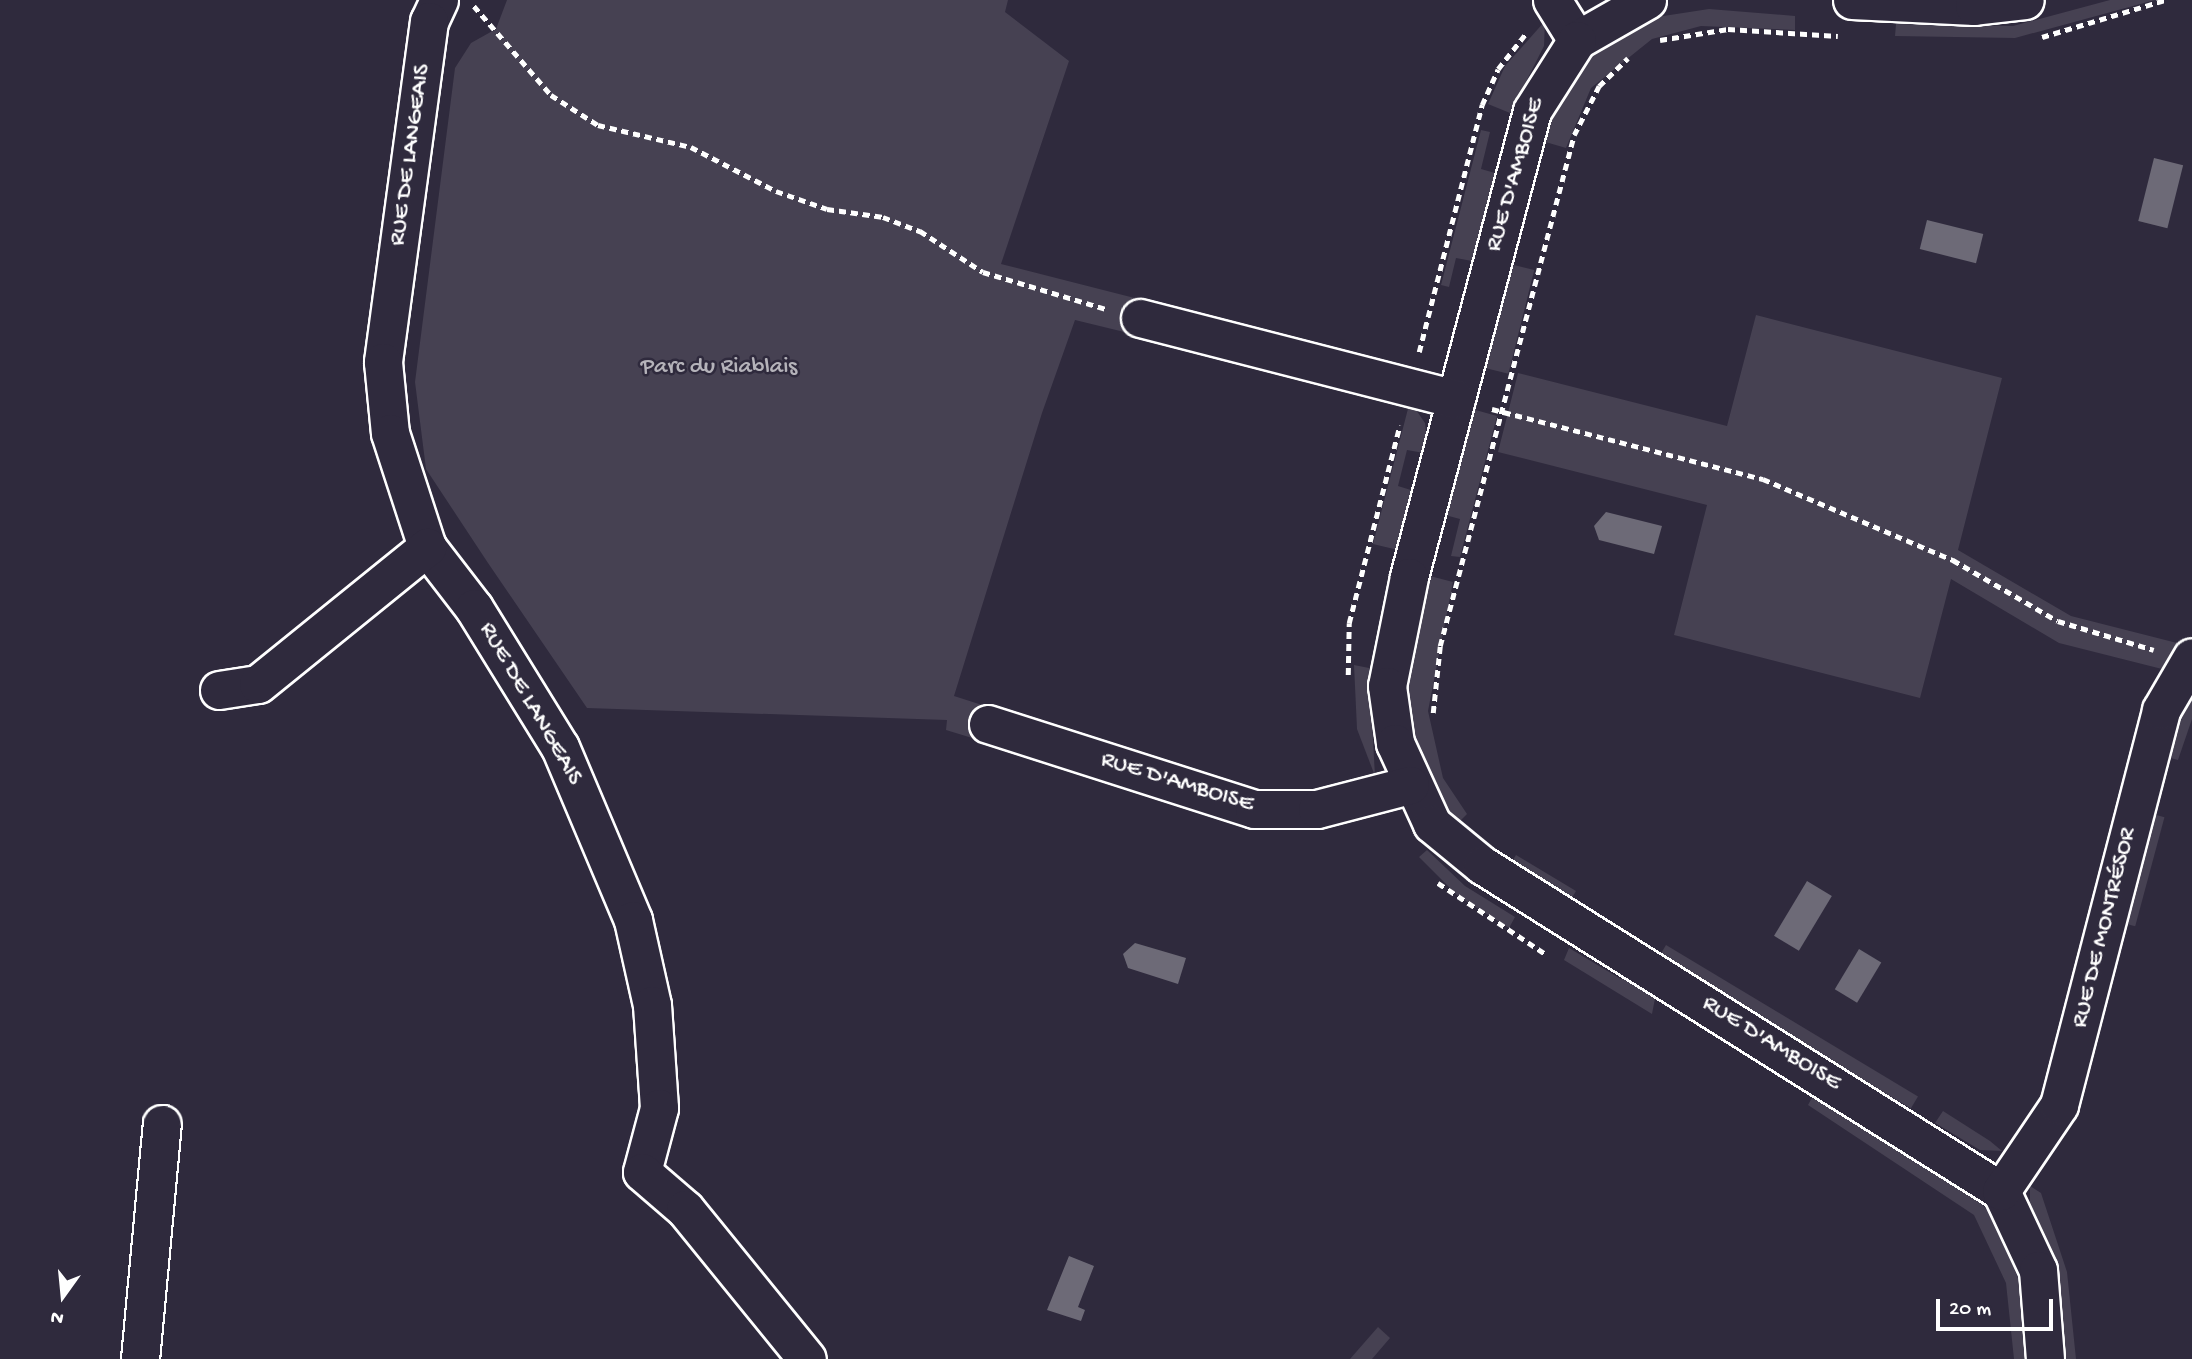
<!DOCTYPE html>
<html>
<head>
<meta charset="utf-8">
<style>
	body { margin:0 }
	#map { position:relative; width:2192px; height:1359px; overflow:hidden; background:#2f2a3d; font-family:"Gochi Hand",sans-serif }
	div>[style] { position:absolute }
	.green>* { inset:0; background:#464152; transform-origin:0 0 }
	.water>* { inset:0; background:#6d6a77; transform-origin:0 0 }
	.path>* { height:4.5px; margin-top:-2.25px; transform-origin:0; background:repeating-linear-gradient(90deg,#fff 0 7px,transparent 0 12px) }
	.roads { filter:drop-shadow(2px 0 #fff) drop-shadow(-2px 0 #fff) drop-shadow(0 2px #fff) drop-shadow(0 -2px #fff) }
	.minor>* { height:37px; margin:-18.5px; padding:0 18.5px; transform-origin:18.5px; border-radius:18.5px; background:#2f2a3d }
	span { translate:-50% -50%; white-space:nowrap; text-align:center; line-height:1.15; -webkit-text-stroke:5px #2f2a3d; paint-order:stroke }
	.street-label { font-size:24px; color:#fff }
	.park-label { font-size:24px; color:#b5b3ba }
	.north { position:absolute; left:28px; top:1261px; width:70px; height:70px; -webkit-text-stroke:5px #2f2a3d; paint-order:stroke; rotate:195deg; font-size:19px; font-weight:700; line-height:28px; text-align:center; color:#fff }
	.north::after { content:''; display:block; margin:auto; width:24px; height:32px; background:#fff; clip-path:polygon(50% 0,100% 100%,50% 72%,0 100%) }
	.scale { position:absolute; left:1936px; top:1299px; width:117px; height:32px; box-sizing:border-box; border:4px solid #fff; border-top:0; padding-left:9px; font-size:21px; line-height:24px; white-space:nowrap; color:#fff; -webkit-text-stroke:5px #2f2a3d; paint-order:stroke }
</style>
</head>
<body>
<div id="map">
	<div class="green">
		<div style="clip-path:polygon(507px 0,1008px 0,1005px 12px,1069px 61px,1001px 264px,1162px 305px,1153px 339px,1075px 320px,1042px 413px,954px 696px,1029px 720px,1018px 752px,946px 730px,947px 720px,587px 708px,488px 563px,426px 469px,415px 382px,455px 68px,471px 43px,496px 29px)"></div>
		<div style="clip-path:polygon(2110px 0,2155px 0,2015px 38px,1895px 36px,1896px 24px,2013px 26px)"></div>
		<div style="clip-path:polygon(1709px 9px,1795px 16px,1795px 30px,1701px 26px,1652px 39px,1591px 88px,1566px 148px,1542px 141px,1550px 116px,1598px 49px,1657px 17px)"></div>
		<div style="clip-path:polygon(1545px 21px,1544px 46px,1510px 113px,1488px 104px,1505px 66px)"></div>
		<div style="clip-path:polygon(1481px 130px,1490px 132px,1481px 169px,1495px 173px,1472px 261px,1456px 258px,1449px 287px,1441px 285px)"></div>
		<div style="left:1510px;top:264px;width:25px;height:107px;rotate:14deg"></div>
		<div style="clip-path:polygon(1756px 315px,2002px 378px,1958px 550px,2071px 616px,2181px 644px,2162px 669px,2059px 643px,1951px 579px,1920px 698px,1674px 635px,1707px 505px,1498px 452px,1518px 373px,1727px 426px)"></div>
		<div style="clip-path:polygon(1410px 401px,1425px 423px,1427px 440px,1424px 453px,1407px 450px,1398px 486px,1414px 491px,1398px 550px,1373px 544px)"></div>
		<div style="clip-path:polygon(1472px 409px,1497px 416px,1460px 557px,1451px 556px,1460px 519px,1445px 515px)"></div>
		<div style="clip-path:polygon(1430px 576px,1453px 582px,1428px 711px,1443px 778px,1467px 814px,1455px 826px,1409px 734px,1404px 688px)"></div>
		<div style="clip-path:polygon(1354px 665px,1369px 668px,1375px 776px,1357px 729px)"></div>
		<div style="clip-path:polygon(2192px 684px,2192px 719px,2178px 760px,2163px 756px)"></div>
		<div style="left:2149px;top:813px;width:16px;height:113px;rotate:15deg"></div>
		<div style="clip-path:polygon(1427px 850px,1465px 886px,1515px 917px,1509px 928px,1458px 896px,1419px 857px)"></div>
		<div style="left:1516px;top:855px;width:70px;height:16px;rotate:31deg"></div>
		<div style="left:1666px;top:945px;width:294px;height:14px;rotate:31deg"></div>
		<div style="clip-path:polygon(1569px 948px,1621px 979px,1640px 970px,1658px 983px,1652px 1014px,1564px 960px)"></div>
		<div style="clip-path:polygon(1814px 1094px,1970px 1190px,1992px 1216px,2020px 1283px,2029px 1359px,2014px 1359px,2006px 1283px,1974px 1215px,1808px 1105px)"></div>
		<div style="clip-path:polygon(1943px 1111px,1990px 1141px,2002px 1151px,1980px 1150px,1935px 1123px)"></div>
		<div style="clip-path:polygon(2030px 1186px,2041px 1193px,2067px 1272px,2076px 1359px,2063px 1359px,2057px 1279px,2030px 1206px)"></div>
		<div style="clip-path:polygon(1378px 1327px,1390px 1338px,1372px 1359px,1350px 1359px)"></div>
	</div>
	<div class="water">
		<div style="left:2154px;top:158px;width:30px;height:65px;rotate:14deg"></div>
		<div style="left:1927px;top:220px;width:58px;height:30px;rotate:14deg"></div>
		<div style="clip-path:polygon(1606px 512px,1662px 526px,1654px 554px,1599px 540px,1594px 526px)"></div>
		<div style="left:1807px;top:881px;width:29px;height:64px;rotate:31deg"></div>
		<div style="clip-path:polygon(1135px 943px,1186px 958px,1178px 984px,1128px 968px,1123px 954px)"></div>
		<div style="left:1859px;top:949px;width:26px;height:47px;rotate:31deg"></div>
		<div style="clip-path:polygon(1069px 1256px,1094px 1266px,1078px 1307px,1085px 1310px,1081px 1321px,1047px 1310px)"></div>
	</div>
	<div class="path">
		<div style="left:474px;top:6px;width:118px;rotate:49.1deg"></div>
		<div style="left:551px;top:95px;width:56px;rotate:32.6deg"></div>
		<div style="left:598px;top:125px;width:96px;rotate:13.3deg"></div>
		<div style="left:691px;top:147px;width:96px;rotate:27.4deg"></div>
		<div style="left:776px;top:191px;width:54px;rotate:19.4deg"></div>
		<div style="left:827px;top:209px;width:57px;rotate:8.1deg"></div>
		<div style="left:883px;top:217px;width:40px;rotate:21deg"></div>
		<div style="left:920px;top:231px;width:75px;rotate:33.1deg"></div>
		<div style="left:983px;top:272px;width:128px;rotate:16.7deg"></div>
		<div style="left:2042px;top:37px;width:128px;rotate:-16.7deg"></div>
		<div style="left:1660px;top:40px;width:69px;rotate:-9.2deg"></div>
		<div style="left:1728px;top:29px;width:110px;rotate:3.6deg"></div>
		<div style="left:1419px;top:352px;width:255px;rotate:-75.7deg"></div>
		<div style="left:1482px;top:105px;width:39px;rotate:-66deg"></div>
		<div style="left:1498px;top:69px;width:47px;rotate:-51.9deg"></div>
		<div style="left:1492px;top:409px;width:280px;rotate:14.5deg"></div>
		<div style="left:1763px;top:479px;width:207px;rotate:23.1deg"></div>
		<div style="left:1953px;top:560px;width:121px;rotate:30.2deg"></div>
		<div style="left:2058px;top:621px;width:100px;rotate:16.8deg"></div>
		<div style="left:1348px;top:675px;width:52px;rotate:-88.9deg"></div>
		<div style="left:1349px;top:623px;width:204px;rotate:-75.6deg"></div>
		<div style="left:1433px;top:713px;width:67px;rotate:-84deg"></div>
		<div style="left:1440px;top:646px;width:528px;rotate:-75.31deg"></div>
		<div style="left:1574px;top:135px;width:55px;rotate:-63deg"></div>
		<div style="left:1599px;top:86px;width:40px;rotate:-44deg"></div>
		<div style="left:1438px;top:883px;width:131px;rotate:33.4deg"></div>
	</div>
	<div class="roads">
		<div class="minor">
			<div style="left:439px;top:0;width:23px;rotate:115deg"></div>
			<div style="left:429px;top:21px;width:344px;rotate:97.7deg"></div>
			<div style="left:383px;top:362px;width:71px;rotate:84.4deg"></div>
			<div style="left:390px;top:433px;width:120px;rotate:72deg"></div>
			<div style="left:427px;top:547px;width:77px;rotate:52.4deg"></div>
			<div style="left:474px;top:608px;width:163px;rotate:58.3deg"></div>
			<div style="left:560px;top:747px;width:188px;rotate:67.1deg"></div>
			<div style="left:633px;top:920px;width:87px;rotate:77.4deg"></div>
			<div style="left:652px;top:1005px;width:103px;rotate:86.1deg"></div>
			<div style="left:659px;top:1108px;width:66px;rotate:104.9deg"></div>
			<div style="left:642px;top:1172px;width:57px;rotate:40.7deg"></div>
			<div style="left:685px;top:1209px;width:193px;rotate:50.9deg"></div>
			<div style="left:1552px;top:0;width:47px;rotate:58deg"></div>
			<div style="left:1647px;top:0;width:81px;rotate:150.3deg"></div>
			<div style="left:1577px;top:40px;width:84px;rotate:122.4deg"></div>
			<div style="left:1532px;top:111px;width:482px;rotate:104.8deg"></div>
			<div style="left:1409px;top:577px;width:111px;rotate:101.4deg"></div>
			<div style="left:1387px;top:686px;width:58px;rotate:82deg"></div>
			<div style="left:1395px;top:743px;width:89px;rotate:65.4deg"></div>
			<div style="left:1432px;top:824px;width:65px;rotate:39.4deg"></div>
			<div style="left:1482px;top:865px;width:613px;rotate:32.13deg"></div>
			<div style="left:2001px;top:1191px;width:87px;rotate:64.9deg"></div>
			<div style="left:2038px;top:1270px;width:89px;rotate:85.5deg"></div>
			<div style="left:1852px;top:0;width:122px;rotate:2.8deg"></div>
			<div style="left:1974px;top:6px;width:51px;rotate:-6.7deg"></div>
			<div style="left:1140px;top:318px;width:326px;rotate:14.4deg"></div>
			<div style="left:219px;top:690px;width:39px;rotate:-9deg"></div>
			<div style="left:258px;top:684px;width:218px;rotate:-39deg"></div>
			<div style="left:988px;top:724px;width:279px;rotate:17.7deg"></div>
			<div style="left:1254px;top:809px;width:63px"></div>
			<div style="left:1317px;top:809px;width:96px;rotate:-14.5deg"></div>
			<div style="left:2001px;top:1191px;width:104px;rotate:-56deg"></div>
			<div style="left:2059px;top:1105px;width:408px;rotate:-75.5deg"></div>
			<div style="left:2161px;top:710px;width:61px;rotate:-59.7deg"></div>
			<div style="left:140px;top:1359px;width:236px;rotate:-84.7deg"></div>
		</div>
	</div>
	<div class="street-label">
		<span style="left:411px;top:155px;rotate:-82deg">RUE DE LANGEAIS</span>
		<span style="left:1516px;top:175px;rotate:-74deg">RUE D'AMBOISE</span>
		<span style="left:530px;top:704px;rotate:60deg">RUE DE LANGEAIS</span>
		<span style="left:1177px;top:783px;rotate:17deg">RUE D'AMBOISE</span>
		<span style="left:2105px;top:928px;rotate:-76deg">RUE DE MONTRÉSOR</span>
		<span style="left:1771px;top:1044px;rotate:32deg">RUE D'AMBOISE</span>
	</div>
	<div class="park-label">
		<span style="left:719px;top:368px">Parc du Riablais</span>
	</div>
	<div class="north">N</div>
	<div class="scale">20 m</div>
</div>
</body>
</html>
